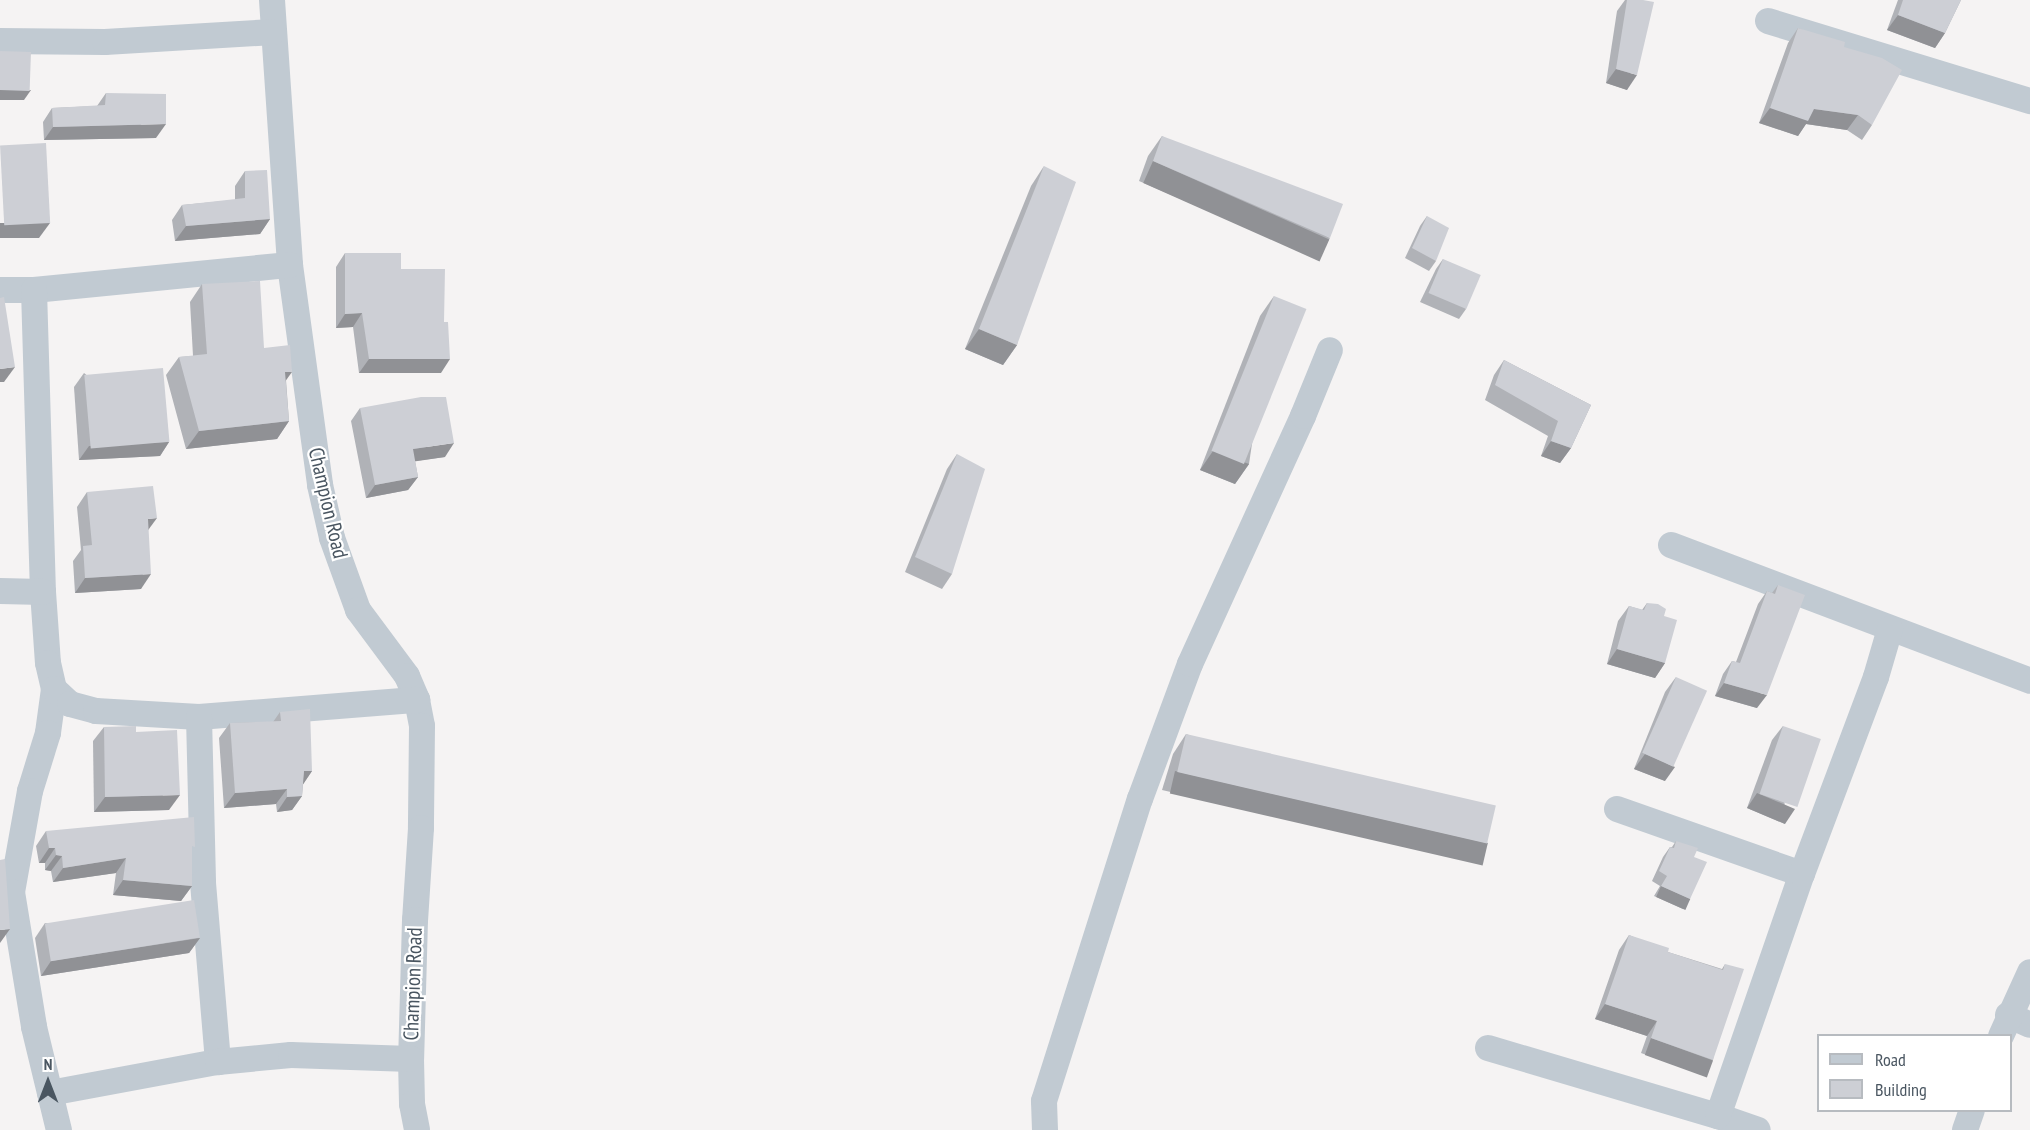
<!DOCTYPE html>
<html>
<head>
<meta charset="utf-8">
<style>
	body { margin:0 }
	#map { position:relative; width:2030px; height:1130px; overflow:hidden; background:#f5f3f3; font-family:"PT Sans Narrow",sans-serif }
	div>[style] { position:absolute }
	.minor>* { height:26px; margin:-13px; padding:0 13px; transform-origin:13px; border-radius:13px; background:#c1cad2 }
	.wall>* { inset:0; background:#b0b2b7 }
	.shaded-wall>* { inset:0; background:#909195; transform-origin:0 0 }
	.building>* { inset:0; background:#cdcfd5; transform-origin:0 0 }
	span { translate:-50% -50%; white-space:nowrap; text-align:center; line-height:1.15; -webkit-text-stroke:4.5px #fff; paint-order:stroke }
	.street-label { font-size:21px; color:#4a5661 }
	.legend { position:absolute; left:1817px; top:1034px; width:195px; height:78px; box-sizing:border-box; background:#fff; border:2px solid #b7bbc0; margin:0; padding:8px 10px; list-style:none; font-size:18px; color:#4a5661 }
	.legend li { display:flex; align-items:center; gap:12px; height:30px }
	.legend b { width:30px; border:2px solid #b7bbc0 }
	.north { position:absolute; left:18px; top:1052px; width:60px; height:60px; -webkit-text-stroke:4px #fff; paint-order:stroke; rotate:0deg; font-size:16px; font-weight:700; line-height:24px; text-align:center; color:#4a5661 }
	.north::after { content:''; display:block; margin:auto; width:21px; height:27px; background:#4a5661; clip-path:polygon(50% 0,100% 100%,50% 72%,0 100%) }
</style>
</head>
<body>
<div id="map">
	<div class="minor">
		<div style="left:272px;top:0;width:266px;rotate:86.1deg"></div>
		<div style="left:290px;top:265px;width:222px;rotate:82.2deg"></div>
		<div style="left:320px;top:485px;width:54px;rotate:77.2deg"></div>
		<div style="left:332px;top:538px;width:77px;rotate:70.1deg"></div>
		<div style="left:358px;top:610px;width:82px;rotate:53.4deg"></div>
		<div style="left:407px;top:676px;width:26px;rotate:67deg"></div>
		<div style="left:417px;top:700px;width:26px;rotate:79deg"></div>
		<div style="left:422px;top:726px;width:102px;rotate:90.6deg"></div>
		<div style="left:421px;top:828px;width:92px;rotate:93.7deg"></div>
		<div style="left:415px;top:920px;width:139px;rotate:91.6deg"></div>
		<div style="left:411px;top:1059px;width:45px;rotate:88.7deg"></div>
		<div style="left:412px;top:1104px;width:26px;rotate:79deg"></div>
		<div style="left:1768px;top:21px;width:274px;rotate:17deg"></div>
		<div style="left:0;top:41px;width:105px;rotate:0.5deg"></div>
		<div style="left:105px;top:42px;width:169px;rotate:-3.4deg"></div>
		<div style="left:0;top:290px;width:34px"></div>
		<div style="left:34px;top:290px;width:257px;rotate:-5.6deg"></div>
		<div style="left:34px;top:290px;width:302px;rotate:88.3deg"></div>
		<div style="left:43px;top:592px;width:71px;rotate:86deg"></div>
		<div style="left:48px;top:663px;width:27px;rotate:77deg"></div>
		<div style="left:54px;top:689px;width:44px;rotate:97.8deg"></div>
		<div style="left:48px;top:733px;width:61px;rotate:107.2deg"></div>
		<div style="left:30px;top:791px;width:103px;rotate:100.1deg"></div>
		<div style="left:12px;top:892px;width:137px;rotate:80.7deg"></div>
		<div style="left:34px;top:1027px;width:106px;rotate:76.4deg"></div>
		<div style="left:1671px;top:545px;width:384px;rotate:20.7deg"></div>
		<div style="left:0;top:591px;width:43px;rotate:1.3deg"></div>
		<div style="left:54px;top:689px;width:22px;rotate:43deg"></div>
		<div style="left:70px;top:704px;width:27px;rotate:15deg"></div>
		<div style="left:96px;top:711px;width:103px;rotate:3.3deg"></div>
		<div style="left:199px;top:717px;width:219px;rotate:-4.5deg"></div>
		<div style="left:199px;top:717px;width:166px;rotate:88.6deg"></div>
		<div style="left:203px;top:883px;width:180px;rotate:85.2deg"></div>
		<div style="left:1617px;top:809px;width:196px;rotate:19.4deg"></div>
		<div style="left:2008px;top:1015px;width:24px;rotate:24deg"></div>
		<div style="left:2001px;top:1036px;width:70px;rotate:-65.6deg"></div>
		<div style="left:1488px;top:1048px;width:240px;rotate:16.5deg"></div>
		<div style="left:1718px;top:1116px;width:42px;rotate:19.3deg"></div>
		<div style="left:50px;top:1093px;width:171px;rotate:-10.5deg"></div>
		<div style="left:218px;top:1062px;width:73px;rotate:-5.5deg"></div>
		<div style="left:291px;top:1055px;width:120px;rotate:1.9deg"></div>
		<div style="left:1718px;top:1116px;width:256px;rotate:-70.9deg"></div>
		<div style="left:1802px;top:874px;width:210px;rotate:-69.4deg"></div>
		<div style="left:1876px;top:677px;width:50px;rotate:-73.7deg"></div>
		<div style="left:1045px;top:1130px;width:29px;rotate:-92deg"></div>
		<div style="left:1044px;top:1101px;width:317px;rotate:-72.4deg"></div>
		<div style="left:1140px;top:799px;width:144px;rotate:-69.7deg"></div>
		<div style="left:1190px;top:664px;width:273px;rotate:-65.5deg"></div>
		<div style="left:1303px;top:416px;width:71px;rotate:-67.8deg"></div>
		<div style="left:1965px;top:1130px;width:21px;rotate:-71deg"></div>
	</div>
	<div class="wall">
		<div style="clip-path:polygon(1625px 0,1643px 0,1627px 90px,1606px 83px,1617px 11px)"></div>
		<div style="clip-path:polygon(1898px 0,1961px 0,1945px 33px,1935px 48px,1887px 30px)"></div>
		<div style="clip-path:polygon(1798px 28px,1844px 47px,1872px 125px,1862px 140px,1847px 130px,1806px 124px,1798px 136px,1759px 123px,1788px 43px)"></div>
		<div style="clip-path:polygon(106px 93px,156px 138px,44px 140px,43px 122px,52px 108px,97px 106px)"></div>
		<div style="clip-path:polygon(1162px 136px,1330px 238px,1317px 258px,1139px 181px,1148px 156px)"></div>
		<div style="clip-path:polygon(1044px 166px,1017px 345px,1003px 365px,965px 349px,1031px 186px)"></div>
		<div style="clip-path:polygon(245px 171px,270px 219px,260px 234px,175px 241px,172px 220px,182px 205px,235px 200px,235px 186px)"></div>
		<div style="clip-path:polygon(1427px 216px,1436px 261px,1429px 271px,1405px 258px,1420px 226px)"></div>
		<div style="clip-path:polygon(345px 253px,401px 269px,444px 322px,441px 373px,359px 373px,353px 327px,336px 328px,336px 267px)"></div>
		<div style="clip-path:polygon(1443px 259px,1466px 309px,1459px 319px,1420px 302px,1436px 269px)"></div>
		<div style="clip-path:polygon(202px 284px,264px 348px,286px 380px,289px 421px,277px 439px,186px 449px,166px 375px,179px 357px,193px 356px,190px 302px)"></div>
		<div style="clip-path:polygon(1274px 296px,1249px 464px,1235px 484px,1200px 470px,1260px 316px)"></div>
		<div style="clip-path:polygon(1504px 360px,1591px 405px,1571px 448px,1560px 463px,1541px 456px,1548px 436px,1485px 400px,1494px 375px)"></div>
		<div style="clip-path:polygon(84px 373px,169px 442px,160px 456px,79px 460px,74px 387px)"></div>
		<div style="clip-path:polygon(360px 408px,445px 457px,415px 461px,418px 477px,408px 490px,366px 498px,351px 421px)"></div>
		<div style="clip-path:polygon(957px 454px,952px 574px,942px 589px,905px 572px,947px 469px)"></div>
		<div style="clip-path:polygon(87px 492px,148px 530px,141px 589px,75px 593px,73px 561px,81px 550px,77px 507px)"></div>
		<div style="clip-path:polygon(1778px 585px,1757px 708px,1715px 696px,1723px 674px,1732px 661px,1736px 662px,1758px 604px,1767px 591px,1772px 593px)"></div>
		<div style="clip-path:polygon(1647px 603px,1664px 616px,1665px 663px,1655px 678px,1607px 664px,1618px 621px,1629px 606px,1642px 610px)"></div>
		<div style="clip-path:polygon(1676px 677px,1665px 781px,1634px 769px,1665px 692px)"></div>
		<div style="clip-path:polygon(280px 712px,312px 771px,303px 784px,302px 796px,292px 810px,277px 812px,276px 804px,224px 808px,219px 738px,230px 723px,273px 722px)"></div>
		<div style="clip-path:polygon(1783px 726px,1785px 824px,1747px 808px,1772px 740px)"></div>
		<div style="clip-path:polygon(104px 727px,136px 732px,169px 810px,94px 812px,93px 741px)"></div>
		<div style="clip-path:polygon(1186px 734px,1488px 843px,1474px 862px,1162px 790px,1173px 754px)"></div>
		<div style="clip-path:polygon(46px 831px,192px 853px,192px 886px,181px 901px,113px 895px,116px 873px,53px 882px,51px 871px,45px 870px,45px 863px,39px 863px,36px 846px)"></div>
		<div style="clip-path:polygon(1676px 841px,1694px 857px,1690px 899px,1683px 909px,1654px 896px,1660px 886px,1652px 881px,1663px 857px,1670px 847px,1672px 847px)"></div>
		<div style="clip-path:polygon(45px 923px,200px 938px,189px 953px,41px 976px,35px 938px)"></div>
		<div style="clip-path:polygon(1629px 935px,1668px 952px,1722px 969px,1725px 964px,1713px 1060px,1703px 1075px,1641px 1053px,1647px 1036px,1595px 1019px,1619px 950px)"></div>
	</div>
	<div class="shaded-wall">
		<div style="clip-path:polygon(1898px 15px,1945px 33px,1935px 48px,1887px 30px)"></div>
		<div style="clip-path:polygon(1616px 69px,1637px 75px,1627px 90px,1606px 83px)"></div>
		<div style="clip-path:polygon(0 90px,31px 90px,24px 100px,0 100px)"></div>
		<div style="clip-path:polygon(1770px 108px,1814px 109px,1858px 115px,1847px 130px,1806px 124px,1798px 136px,1759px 123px)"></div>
		<div style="clip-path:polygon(166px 124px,156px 138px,44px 140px,53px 127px)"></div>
		<div style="left:1153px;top:161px;width:193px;height:24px;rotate:24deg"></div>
		<div style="clip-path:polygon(270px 219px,260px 234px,175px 241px,186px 226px)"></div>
		<div style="clip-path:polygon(0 223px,50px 223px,39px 238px,0 238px)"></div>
		<div style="clip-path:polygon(362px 313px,353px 327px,336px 328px,345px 314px)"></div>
		<div style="clip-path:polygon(979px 329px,1017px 345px,1003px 365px,965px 349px)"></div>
		<div style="clip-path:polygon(369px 359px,450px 359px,441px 373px,359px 373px)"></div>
		<div style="clip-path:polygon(15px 367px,4px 382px,0 382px,0 369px)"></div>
		<div style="clip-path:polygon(285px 372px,292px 372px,279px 390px)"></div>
		<div style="clip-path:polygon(289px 421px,277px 439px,186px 449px,199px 431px)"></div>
		<div style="clip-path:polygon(1551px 441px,1571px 448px,1560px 463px,1541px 456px)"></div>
		<div style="clip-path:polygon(169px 442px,160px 456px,79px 460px,89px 446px)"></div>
		<div style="clip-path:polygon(454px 443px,445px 457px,404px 463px,413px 449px)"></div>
		<div style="clip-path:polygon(1213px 451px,1249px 464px,1235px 484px,1200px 470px)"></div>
		<div style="clip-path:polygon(418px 477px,408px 490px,366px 498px,375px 485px)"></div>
		<div style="clip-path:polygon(157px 518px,146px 533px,148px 519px)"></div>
		<div style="clip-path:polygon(151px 574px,141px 589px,75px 593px,85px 578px)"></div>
		<div style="clip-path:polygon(1617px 649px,1665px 663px,1655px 678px,1607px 664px)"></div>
		<div style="clip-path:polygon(1724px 683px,1767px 695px,1757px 708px,1715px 696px)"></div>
		<div style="clip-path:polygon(1645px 754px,1675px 767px,1665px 781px,1634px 769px)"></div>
		<div style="clip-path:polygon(304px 771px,312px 771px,302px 786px)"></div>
		<div style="left:1175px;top:771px;width:321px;height:23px;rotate:13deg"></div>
		<div style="clip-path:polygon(287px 789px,276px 804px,224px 808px,235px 793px)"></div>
		<div style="clip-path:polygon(1757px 793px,1795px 809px,1785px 824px,1747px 808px)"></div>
		<div style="clip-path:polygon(180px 795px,169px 810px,94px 812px,105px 797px)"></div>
		<div style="clip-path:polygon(302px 796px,292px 810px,277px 812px,287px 797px)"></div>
		<div style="clip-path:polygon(49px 848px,55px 848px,45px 863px,39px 863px)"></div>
		<div style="clip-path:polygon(56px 855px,62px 856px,51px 871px,45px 870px)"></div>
		<div style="clip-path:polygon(126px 858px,116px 873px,53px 882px,63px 868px)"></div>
		<div style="clip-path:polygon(123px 880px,192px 886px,181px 901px,113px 895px)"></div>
		<div style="left:1661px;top:886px;width:32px;height:12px;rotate:24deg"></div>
		<div style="clip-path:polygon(10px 929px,0 943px,0 930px)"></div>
		<div style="clip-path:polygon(200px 938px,189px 953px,41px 976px,51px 961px)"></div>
		<div style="clip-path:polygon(1605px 1004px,1657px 1021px,1647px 1036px,1595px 1019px)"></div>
		<div style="left:1651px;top:1038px;width:66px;height:18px;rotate:20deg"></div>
	</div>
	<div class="building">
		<div style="clip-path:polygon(1627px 0,1643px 0,1654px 2px,1637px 75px,1616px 69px)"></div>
		<div style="clip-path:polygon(1903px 0,1961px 0,1945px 33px,1898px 15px)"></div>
		<div style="clip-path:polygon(1798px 28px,1845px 42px,1844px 47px,1882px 58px,1902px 70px,1872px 125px,1858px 115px,1814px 109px,1808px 121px,1770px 108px)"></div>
		<div style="left:0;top:51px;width:31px;height:39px;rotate:2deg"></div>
		<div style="clip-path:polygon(106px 93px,166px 94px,166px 124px,53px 127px,52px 108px,105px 105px)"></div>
		<div style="clip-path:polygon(1162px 136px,1343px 204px,1330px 238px,1153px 161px)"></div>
		<div style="left:46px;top:143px;width:80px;height:46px;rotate:87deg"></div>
		<div style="clip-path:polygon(1044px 166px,1076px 182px,1017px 345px,979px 329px)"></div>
		<div style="clip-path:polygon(267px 170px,270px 219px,186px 226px,182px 205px,245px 198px,245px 171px)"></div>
		<div style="clip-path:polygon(1427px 216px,1449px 228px,1436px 261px,1412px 248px)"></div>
		<div style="clip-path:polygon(345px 253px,401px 253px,401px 269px,445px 269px,444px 322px,448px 322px,450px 359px,369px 359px,362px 313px,345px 314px)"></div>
		<div style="left:1443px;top:259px;width:41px;height:37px;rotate:23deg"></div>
		<div style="clip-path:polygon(260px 281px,264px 348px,290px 345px,292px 372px,285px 372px,289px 421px,199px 431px,179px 357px,207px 354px,202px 284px)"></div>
		<div style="left:1274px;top:296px;width:35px;height:167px;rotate:22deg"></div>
		<div style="clip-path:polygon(4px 297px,15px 367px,0 369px,0 298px)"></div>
		<div style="clip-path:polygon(1504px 360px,1591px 405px,1571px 448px,1551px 441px,1558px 421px,1495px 385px)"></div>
		<div style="left:163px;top:368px;width:74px;height:79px;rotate:85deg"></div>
		<div style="clip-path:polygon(421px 397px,446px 397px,454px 443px,413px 449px,418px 477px,375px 485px,360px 408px)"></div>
		<div style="clip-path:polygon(957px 454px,985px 469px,952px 574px,915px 557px)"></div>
		<div style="clip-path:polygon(153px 486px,157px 518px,148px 519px,151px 574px,85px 578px,83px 546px,92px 545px,87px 492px)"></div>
		<div style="clip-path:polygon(1778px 585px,1805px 595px,1767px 695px,1724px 683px,1732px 661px,1740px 663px,1767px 591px,1775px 594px)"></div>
		<div style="clip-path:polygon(1647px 603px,1658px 604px,1666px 609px,1664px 616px,1677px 620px,1665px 663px,1617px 649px,1629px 606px,1644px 610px)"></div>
		<div style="left:1676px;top:677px;width:34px;height:83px;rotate:24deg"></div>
		<div style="clip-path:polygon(310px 709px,312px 771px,304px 771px,302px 796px,287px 797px,287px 789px,235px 793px,230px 723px,281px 721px,280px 712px)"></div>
		<div style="clip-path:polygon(136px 726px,136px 732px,177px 730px,180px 795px,105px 797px,104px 727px)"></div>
		<div style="left:1783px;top:726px;width:40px;height:72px;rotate:19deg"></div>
		<div style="left:1186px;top:734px;width:318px;height:39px;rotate:13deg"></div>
		<div style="clip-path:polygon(194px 817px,195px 847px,192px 846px,192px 886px,123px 880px,126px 858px,63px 868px,62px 856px,56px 855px,55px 848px,49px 848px,46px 831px)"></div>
		<div style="clip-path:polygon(1676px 841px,1698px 848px,1694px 857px,1707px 862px,1690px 899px,1661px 886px,1667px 876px,1659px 871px,1670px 847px,1674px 848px)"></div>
		<div style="clip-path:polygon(5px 859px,10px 929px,0 930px,0 860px)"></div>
		<div style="left:194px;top:900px;width:38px;height:151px;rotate:81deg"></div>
		<div style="clip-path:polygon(1629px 935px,1669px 948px,1668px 952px,1723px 970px,1725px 964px,1744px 969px,1713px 1060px,1651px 1038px,1657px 1021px,1605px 1004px)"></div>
	</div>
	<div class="street-label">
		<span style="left:328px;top:503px;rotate:77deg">Champion Road</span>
		<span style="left:413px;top:984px;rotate:-88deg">Champion Road</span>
	</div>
	<ul class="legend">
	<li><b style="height:8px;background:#c1cad2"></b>Road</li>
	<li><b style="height:16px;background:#cdcfd5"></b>Building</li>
	</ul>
	<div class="north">N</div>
</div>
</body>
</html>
